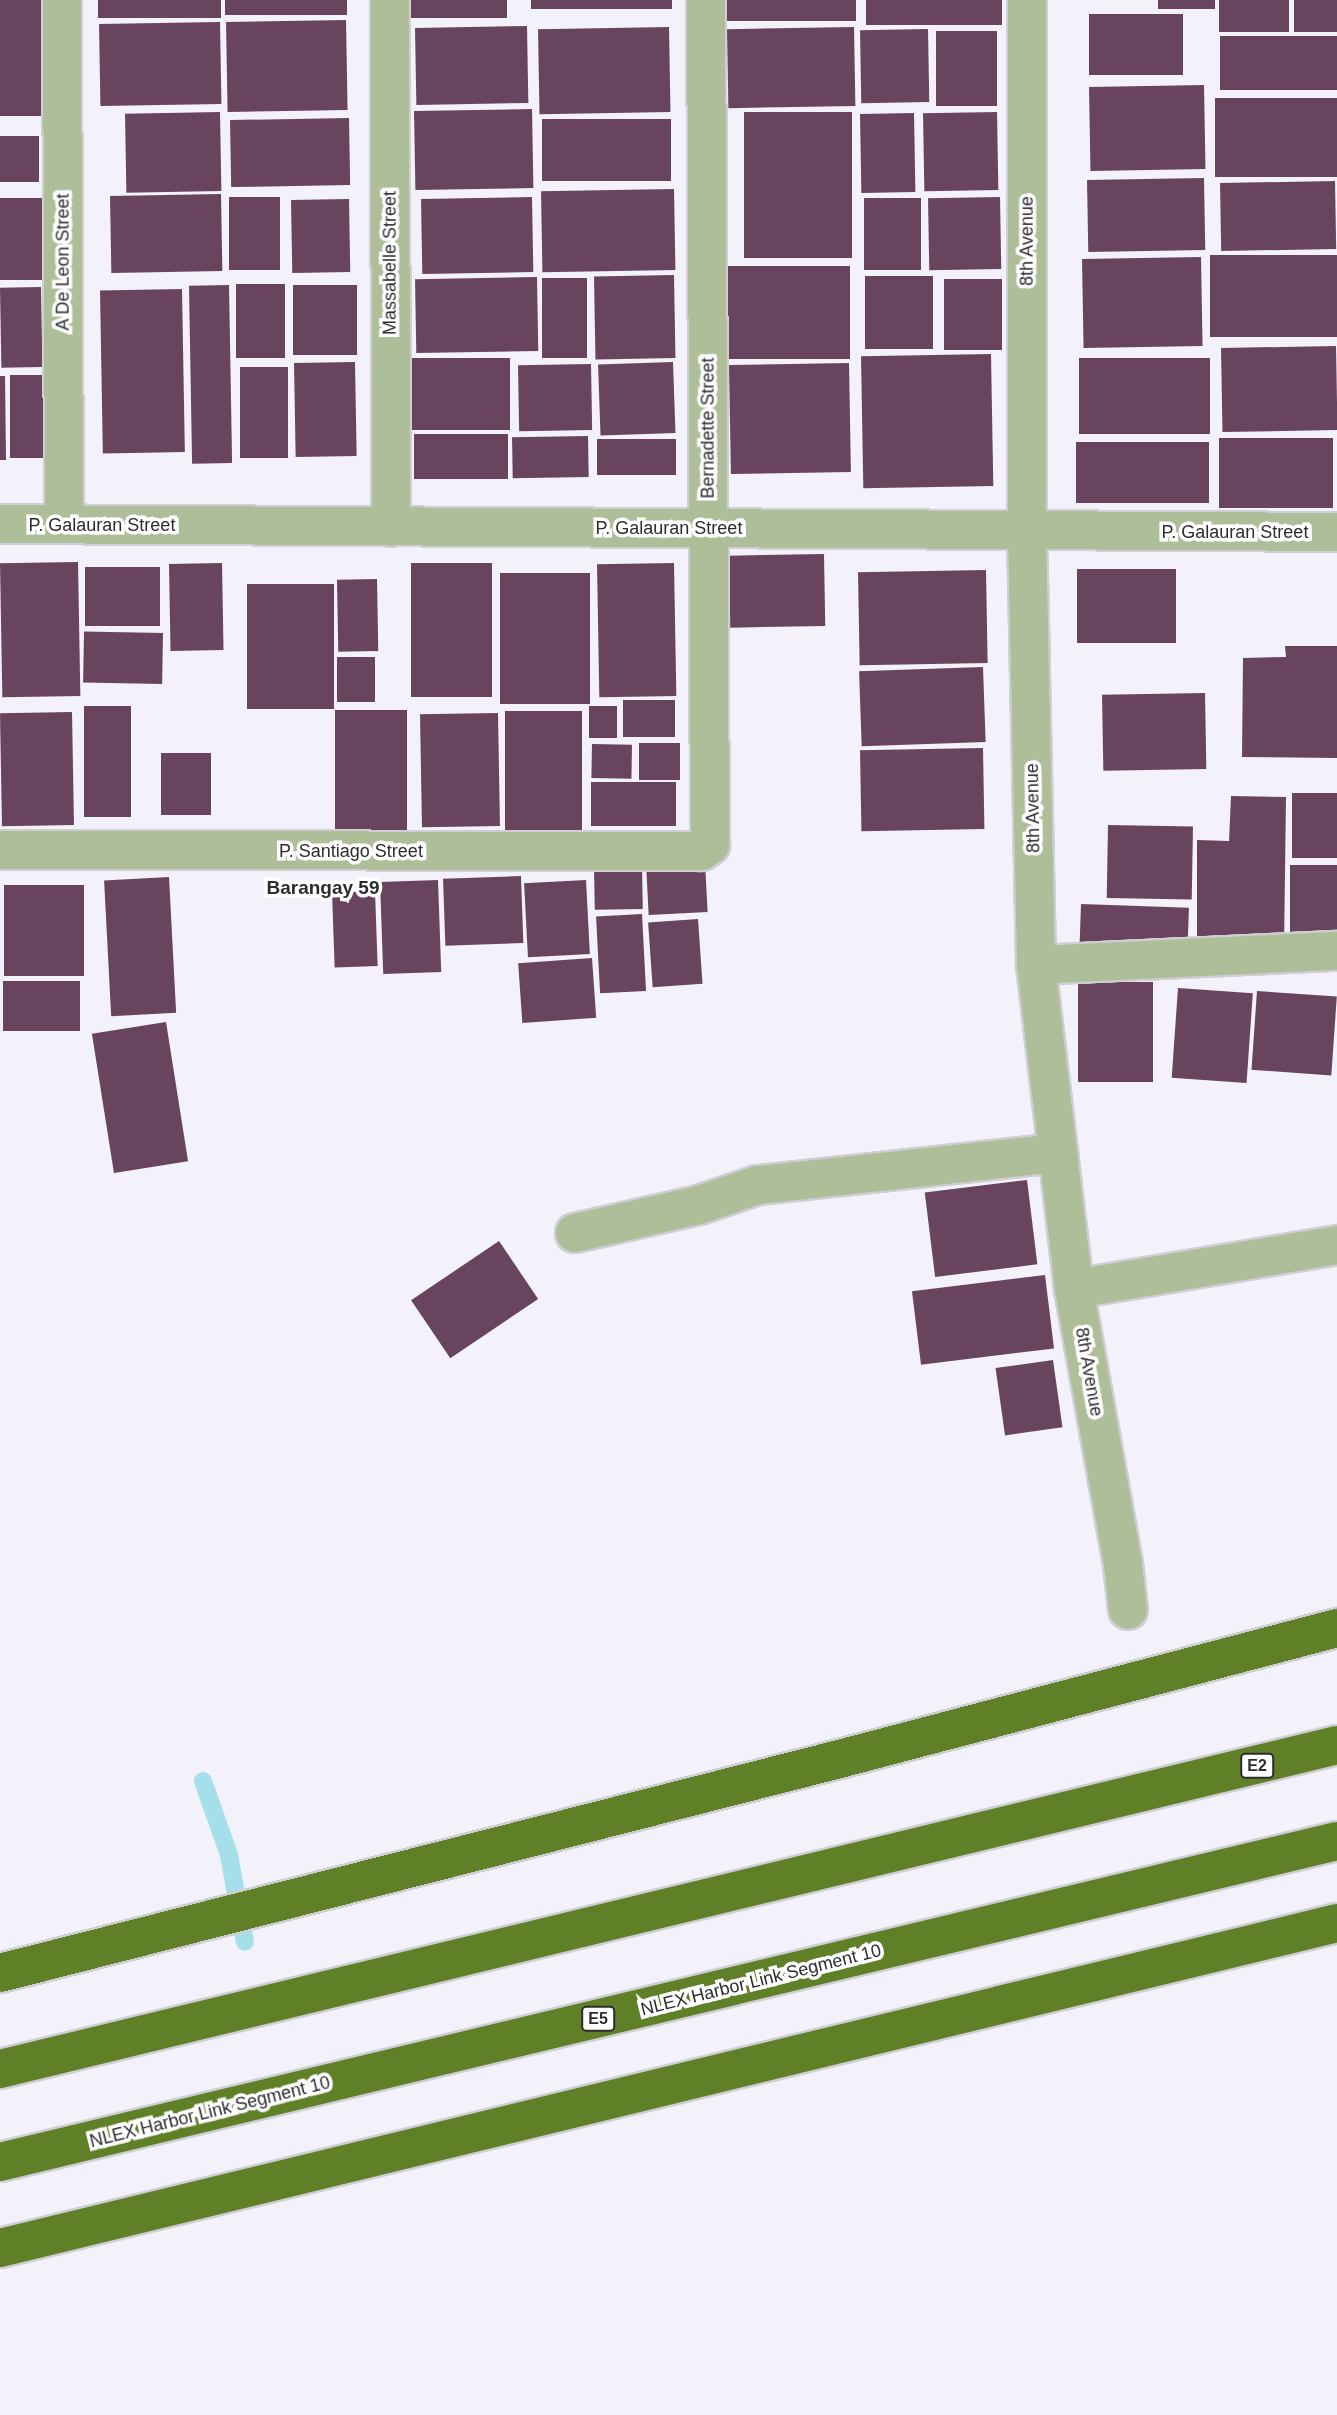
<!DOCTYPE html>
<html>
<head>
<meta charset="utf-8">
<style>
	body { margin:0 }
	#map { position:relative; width:1337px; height:2415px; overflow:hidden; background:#f3f1f9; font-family:Helvetica,sans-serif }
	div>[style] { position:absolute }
	.stream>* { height:18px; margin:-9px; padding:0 9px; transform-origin:9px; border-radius:9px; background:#a4dfea }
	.building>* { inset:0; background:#68445e; transform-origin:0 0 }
	.roads { filter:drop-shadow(2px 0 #cfced5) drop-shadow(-2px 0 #cfced5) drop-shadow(0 2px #cfced5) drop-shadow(0 -2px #cfced5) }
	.street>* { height:38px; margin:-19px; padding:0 19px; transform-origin:19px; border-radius:19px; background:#adbe99 }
	.highway>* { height:38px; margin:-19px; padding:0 19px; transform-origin:19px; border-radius:19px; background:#5f8027 }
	span { translate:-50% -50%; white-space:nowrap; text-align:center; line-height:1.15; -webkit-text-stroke:7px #fff; paint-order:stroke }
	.shield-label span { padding:2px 5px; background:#fff; border:2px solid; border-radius:5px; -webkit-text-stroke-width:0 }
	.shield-label { font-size:16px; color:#2d2d30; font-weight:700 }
	.street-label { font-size:18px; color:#2d2d30 }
	.neighbourhood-label { font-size:19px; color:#2d2d30; font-weight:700 }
</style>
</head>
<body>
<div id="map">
	<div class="stream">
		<div style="left:203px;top:1781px;width:78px;rotate:70.6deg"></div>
		<div style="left:229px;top:1855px;width:88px;rotate:79.6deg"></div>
	</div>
	<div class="building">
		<div style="left:0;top:0;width:45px;height:116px"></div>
		<div style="left:98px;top:0;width:123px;height:18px"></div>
		<div style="left:225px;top:0;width:122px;height:15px"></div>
		<div style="left:410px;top:0;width:97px;height:18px"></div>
		<div style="left:531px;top:0;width:141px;height:9px"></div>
		<div style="left:723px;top:0;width:133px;height:21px"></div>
		<div style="left:866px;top:0;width:136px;height:25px"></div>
		<div style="left:1158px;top:0;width:57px;height:9px"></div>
		<div style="left:1219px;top:0;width:70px;height:32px"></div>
		<div style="left:1294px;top:0;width:43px;height:32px"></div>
		<div style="left:1089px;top:14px;width:94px;height:61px"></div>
		<div style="left:346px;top:20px;width:90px;height:120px;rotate:89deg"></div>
		<div style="left:220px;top:22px;width:82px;height:121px;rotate:89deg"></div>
		<div style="left:527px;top:26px;width:77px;height:112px;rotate:89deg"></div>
		<div style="left:669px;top:27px;width:85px;height:131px;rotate:89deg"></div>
		<div style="left:854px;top:27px;width:79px;height:127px;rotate:89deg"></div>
		<div style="left:928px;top:29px;width:73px;height:68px;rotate:89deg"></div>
		<div style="left:936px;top:31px;width:61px;height:75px"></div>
		<div style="left:1337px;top:36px;width:54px;height:117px;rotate:90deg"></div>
		<div style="left:1204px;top:85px;width:84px;height:115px;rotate:89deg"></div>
		<div style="left:1215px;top:98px;width:122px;height:79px"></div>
		<div style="left:532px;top:109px;width:79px;height:118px;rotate:89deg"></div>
		<div style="left:220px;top:112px;width:79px;height:95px;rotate:89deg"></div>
		<div style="left:852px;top:112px;width:146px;height:108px;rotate:90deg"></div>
		<div style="left:997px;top:112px;width:78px;height:74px;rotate:89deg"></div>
		<div style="left:914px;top:113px;width:79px;height:54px;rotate:89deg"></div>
		<div style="left:349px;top:118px;width:67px;height:119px;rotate:89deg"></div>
		<div style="left:671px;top:119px;width:62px;height:129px;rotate:90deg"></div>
		<div style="left:0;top:136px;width:39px;height:46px"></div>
		<div style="left:1204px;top:178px;width:72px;height:117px;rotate:89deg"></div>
		<div style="left:1335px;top:181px;width:68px;height:115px;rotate:89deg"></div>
		<div style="left:674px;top:189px;width:81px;height:133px;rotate:89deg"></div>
		<div style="left:221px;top:194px;width:77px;height:111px;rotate:89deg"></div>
		<div style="left:280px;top:197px;width:73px;height:51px;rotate:90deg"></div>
		<div style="left:532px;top:197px;width:75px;height:111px;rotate:89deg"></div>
		<div style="left:1000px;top:197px;width:72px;height:72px;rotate:89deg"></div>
		<div style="left:0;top:198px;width:42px;height:82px"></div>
		<div style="left:921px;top:198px;width:72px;height:57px;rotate:90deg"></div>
		<div style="left:349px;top:199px;width:73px;height:58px;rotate:89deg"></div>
		<div style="left:1337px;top:255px;width:82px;height:127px;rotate:90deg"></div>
		<div style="left:1201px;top:257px;width:89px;height:119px;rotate:89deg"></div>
		<div style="left:723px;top:266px;width:127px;height:93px"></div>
		<div style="left:674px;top:275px;width:83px;height:80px;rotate:89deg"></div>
		<div style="left:865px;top:276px;width:68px;height:73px"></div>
		<div style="left:537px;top:277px;width:74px;height:122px;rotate:89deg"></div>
		<div style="left:542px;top:278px;width:45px;height:80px"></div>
		<div style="left:944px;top:279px;width:58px;height:71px"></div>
		<div style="left:236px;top:284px;width:49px;height:74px"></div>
		<div style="left:229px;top:285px;width:178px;height:40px;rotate:89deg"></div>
		<div style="left:357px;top:285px;width:70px;height:64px;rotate:90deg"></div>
		<div style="left:41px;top:287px;width:80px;height:41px;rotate:89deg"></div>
		<div style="left:182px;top:289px;width:163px;height:82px;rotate:89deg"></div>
		<div style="left:1336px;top:346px;width:84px;height:115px;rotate:89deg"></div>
		<div style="left:991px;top:354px;width:132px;height:130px;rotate:89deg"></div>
		<div style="left:510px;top:358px;width:72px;height:100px;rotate:90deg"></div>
		<div style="left:1210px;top:358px;width:76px;height:131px;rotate:90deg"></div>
		<div style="left:355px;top:362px;width:94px;height:61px;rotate:89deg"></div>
		<div style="left:673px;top:362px;width:71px;height:75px;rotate:88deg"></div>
		<div style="left:849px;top:363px;width:109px;height:120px;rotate:89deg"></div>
		<div style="left:591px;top:364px;width:66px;height:73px;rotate:89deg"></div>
		<div style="left:240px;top:367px;width:48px;height:91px"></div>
		<div style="left:10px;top:375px;width:36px;height:83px"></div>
		<div style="clip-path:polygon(0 376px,5px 376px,6px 460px,0 460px)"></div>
		<div style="left:508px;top:434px;width:45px;height:94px;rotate:90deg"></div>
		<div style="left:588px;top:436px;width:41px;height:76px;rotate:89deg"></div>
		<div style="left:1333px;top:438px;width:70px;height:114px;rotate:90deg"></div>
		<div style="left:597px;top:439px;width:79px;height:36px"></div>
		<div style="left:1209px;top:442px;width:61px;height:133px;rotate:90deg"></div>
		<div style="left:824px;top:554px;width:72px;height:95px;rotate:89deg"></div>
		<div style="left:78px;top:562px;width:134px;height:78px;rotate:89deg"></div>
		<div style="left:222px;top:563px;width:87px;height:53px;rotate:89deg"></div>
		<div style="left:492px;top:563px;width:134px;height:81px;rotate:90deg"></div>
		<div style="left:674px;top:563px;width:133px;height:77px;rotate:89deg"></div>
		<div style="left:85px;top:567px;width:75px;height:59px"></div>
		<div style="left:1176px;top:569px;width:74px;height:99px;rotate:90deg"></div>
		<div style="left:986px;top:570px;width:93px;height:128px;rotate:89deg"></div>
		<div style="left:590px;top:573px;width:131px;height:90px;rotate:90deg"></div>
		<div style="left:377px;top:579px;width:72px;height:40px;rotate:89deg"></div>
		<div style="left:334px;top:584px;width:125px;height:87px;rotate:90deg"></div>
		<div style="left:163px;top:633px;width:51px;height:79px;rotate:91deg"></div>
		<div style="clip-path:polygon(1285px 646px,1337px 646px,1337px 758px,1242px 757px,1243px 658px,1286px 657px)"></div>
		<div style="left:337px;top:657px;width:38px;height:45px"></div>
		<div style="left:983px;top:667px;width:75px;height:124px;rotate:88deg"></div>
		<div style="left:1205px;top:693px;width:76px;height:103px;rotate:89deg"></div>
		<div style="left:623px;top:700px;width:52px;height:37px"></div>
		<div style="left:84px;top:706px;width:47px;height:111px"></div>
		<div style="left:589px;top:706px;width:28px;height:32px"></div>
		<div style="left:335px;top:710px;width:72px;height:120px"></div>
		<div style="left:582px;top:711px;width:121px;height:77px;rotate:90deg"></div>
		<div style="left:72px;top:712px;width:113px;height:72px;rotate:89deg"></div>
		<div style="left:498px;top:713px;width:113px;height:78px;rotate:89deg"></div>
		<div style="left:680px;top:743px;width:37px;height:41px;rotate:90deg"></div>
		<div style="left:592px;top:744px;width:40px;height:34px;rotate:1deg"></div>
		<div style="left:983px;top:748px;width:81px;height:123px;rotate:89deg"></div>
		<div style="left:211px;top:753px;width:62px;height:50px;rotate:90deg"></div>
		<div style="left:676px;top:782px;width:44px;height:85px;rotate:90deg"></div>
		<div style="left:1337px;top:793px;width:65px;height:45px;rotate:90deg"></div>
		<div style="clip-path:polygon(1231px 796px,1286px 797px,1284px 949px,1197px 948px,1197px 840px,1229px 841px)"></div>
		<div style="left:1108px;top:825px;width:85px;height:73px;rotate:1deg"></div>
		<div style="left:705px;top:862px;width:50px;height:59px;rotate:87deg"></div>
		<div style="left:642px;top:865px;width:44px;height:48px;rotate:89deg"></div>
		<div style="left:1290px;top:865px;width:47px;height:80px"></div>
		<div style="left:521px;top:876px;width:67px;height:78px;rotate:88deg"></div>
		<div style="left:169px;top:877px;width:136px;height:65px;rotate:87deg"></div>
		<div style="left:438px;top:880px;width:92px;height:58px;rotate:88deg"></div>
		<div style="left:586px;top:880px;width:74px;height:62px;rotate:87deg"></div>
		<div style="left:84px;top:885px;width:91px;height:80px;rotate:90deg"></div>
		<div style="left:375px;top:891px;width:75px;height:43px;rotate:88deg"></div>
		<div style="left:1081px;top:904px;width:108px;height:42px;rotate:2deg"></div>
		<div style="left:642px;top:914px;width:77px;height:46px;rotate:87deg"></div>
		<div style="left:698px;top:919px;width:65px;height:50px;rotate:86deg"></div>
		<div style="left:592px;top:958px;width:60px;height:74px;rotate:86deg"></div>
		<div style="left:3px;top:981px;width:77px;height:50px"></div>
		<div style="left:1078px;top:982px;width:75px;height:100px"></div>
		<div style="left:1178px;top:988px;width:75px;height:90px;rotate:4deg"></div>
		<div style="left:1257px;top:991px;width:80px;height:79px;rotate:4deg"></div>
		<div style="left:166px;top:1022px;width:141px;height:75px;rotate:81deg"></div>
		<div style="left:1027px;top:1180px;width:85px;height:103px;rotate:83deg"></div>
		<div style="left:499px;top:1241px;width:70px;height:106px;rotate:56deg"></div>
		<div style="left:1045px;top:1275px;width:74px;height:134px;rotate:83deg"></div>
		<div style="left:1053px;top:1360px;width:68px;height:58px;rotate:82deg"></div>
	</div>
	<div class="roads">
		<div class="street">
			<div style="left:62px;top:0;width:524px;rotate:89.78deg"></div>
			<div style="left:390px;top:0;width:527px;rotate:89.89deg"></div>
			<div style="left:1027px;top:0;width:531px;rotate:90deg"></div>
			<div style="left:1027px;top:531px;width:434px;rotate:88.8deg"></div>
			<div style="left:1036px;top:965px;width:326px;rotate:83.3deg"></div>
			<div style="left:1074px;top:1289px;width:279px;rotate:79.9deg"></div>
			<div style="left:1123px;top:1564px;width:46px;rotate:83.8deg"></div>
			<div style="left:0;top:524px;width:1337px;rotate:0.34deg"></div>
			<div style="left:0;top:850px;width:701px;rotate:0.08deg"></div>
			<div style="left:701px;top:851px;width:11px;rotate:-34deg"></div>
			<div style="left:710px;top:845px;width:845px;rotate:-90.27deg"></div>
			<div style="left:1036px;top:965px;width:301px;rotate:-2.7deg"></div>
			<div style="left:575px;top:1233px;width:127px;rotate:-12.7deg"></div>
			<div style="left:699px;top:1205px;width:62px;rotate:-18.7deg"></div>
			<div style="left:758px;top:1185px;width:302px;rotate:-6.1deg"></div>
			<div style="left:1074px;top:1289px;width:267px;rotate:-9.5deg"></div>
		</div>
		<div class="highway">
			<div style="left:0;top:1973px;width:854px;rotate:-14.3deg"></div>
			<div style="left:828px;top:1762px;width:526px;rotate:-14.75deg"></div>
			<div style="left:0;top:2069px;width:1376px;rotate:-13.62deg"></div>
			<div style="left:0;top:2162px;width:1375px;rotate:-13.5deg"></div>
			<div style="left:0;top:2248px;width:1376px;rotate:-13.66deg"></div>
		</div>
	</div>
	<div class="shield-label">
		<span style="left:1257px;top:1766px">E2</span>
		<span style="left:598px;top:2019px">E5</span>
	</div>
	<div class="street-label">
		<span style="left:1027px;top:241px;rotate:-90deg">8th Avenue</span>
		<span style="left:63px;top:262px;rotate:-90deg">A De Leon Street</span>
		<span style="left:390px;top:263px;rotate:-90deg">Massabelle Street</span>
		<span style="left:708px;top:428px;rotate:-90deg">Bernadette Street</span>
		<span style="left:102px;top:525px">P. Galauran Street</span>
		<span style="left:669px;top:528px">P. Galauran Street</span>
		<span style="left:1235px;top:532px">P. Galauran Street</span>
		<span style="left:1033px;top:808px;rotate:-91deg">8th Avenue</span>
		<span style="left:351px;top:851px">P. Santiago Street</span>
		<span style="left:1089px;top:1372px;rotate:80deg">8th Avenue</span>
		<span style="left:761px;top:1980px;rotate:-14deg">NLEX Harbor Link Segment 10</span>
		<span style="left:210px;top:2112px;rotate:-14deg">NLEX Harbor Link Segment 10</span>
	</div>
	<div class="neighbourhood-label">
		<span style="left:323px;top:888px">Barangay 59</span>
	</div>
</div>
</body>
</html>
